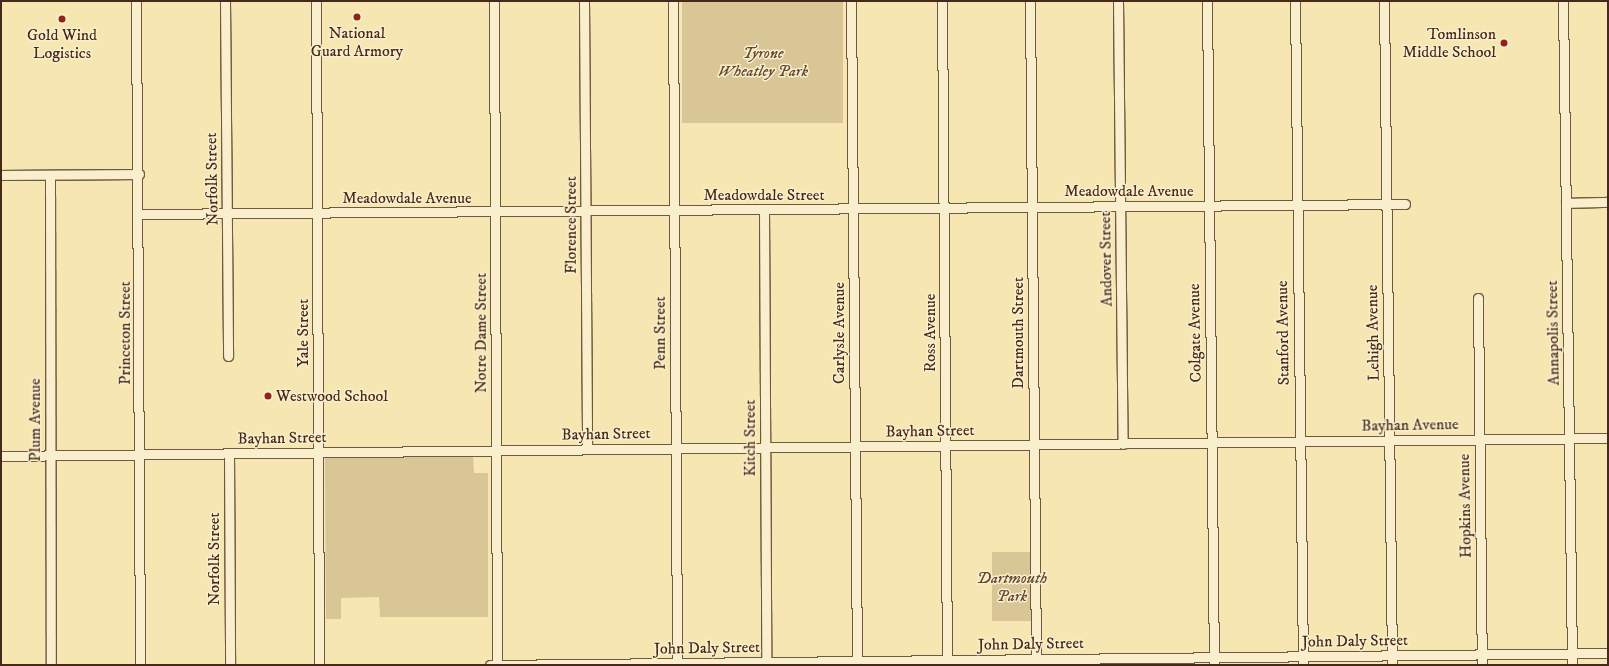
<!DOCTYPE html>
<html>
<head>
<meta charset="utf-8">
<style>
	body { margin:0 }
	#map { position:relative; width:1609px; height:666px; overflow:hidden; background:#f6e6b1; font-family:"IM FELL DW Pica",serif }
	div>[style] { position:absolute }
	.green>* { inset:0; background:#d8c697; transform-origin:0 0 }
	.roads { filter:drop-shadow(1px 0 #725840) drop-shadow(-1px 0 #725840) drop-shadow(0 1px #725840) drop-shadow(0 -1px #725840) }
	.minor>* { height:9px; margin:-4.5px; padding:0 4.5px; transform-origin:4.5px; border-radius:4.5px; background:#f9efcc }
	.dots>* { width:11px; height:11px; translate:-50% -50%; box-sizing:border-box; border:2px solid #f9efcc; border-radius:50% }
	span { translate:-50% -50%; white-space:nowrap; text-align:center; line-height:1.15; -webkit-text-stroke:3px #f9efcc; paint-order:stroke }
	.poi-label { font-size:16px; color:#46291a }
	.right { translate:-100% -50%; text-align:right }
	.left { translate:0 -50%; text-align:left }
	.park-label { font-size:16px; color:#634833; font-style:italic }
	.street-label { font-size:16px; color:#46291a }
	.frame { position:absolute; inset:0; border:2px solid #46291a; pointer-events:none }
</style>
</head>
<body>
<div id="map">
	<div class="green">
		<div style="left:682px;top:1px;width:161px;height:122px"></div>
		<div style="clip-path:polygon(473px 456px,474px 473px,488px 473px,488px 617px,380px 617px,379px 597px,341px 598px,341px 619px,326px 619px,325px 458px)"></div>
		<div style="left:992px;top:552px;width:39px;height:69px"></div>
	</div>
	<div class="roads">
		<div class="minor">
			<div style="left:136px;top:1px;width:664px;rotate:89.65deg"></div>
			<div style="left:225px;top:1px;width:355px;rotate:89.5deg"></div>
			<div style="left:316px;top:1px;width:664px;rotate:89.74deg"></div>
			<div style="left:494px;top:1px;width:664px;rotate:89.74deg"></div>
			<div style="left:584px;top:1px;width:448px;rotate:89.6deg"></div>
			<div style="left:673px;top:1px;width:664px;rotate:89.65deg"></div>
			<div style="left:851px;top:1px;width:664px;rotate:89.48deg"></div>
			<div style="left:942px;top:1px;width:664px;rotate:89.57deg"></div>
			<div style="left:1030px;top:1px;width:663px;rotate:89.48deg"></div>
			<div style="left:1118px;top:1px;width:443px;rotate:89.4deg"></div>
			<div style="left:1207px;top:1px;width:664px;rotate:89.4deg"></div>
			<div style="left:1295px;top:1px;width:664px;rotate:89.31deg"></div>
			<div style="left:1384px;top:1px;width:664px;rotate:89.31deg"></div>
			<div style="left:1563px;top:1px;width:664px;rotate:89.22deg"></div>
			<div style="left:1px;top:175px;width:138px;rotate:-0.4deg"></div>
			<div style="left:50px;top:175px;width:490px;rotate:89.9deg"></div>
			<div style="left:1566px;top:203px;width:42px;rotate:-1.4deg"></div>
			<div style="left:764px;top:210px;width:455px;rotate:89.7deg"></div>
			<div style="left:139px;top:214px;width:1266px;rotate:-0.45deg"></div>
			<div style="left:1478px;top:298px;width:367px;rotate:89.4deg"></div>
			<div style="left:229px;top:453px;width:212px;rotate:89.7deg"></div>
			<div style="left:1px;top:456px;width:1607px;rotate:-0.64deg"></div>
			<div style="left:490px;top:665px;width:1118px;rotate:-0.61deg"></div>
		</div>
	</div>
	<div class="dots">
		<div style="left:357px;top:17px;background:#8f2418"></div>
		<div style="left:62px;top:19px;background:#8f2418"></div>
		<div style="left:1504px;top:43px;background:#8f2418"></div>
		<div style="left:268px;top:396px;background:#8f2418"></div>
	</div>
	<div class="poi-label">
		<span style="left:357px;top:42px">National<br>Guard Armory</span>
		<span class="right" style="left:1496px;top:43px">Tomlinson<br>Middle School</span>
		<span style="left:62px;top:44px">Gold Wind<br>Logistics</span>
		<span class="left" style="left:276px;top:396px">Westwood School</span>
	</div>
	<div class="park-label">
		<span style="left:763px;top:62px">Tyrone<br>Wheatley Park</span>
		<span style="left:1012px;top:587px">Dartmouth<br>Park</span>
	</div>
	<div class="street-label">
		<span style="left:212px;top:179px;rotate:-91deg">Norfolk Street</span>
		<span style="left:1129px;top:191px">Meadowdale Avenue</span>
		<span style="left:764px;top:195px">Meadowdale Street</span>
		<span style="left:407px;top:198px">Meadowdale Avenue</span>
		<span style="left:571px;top:225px;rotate:-90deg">Florence Street</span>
		<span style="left:1106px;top:259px;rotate:-91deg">Andover Street</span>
		<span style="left:125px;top:333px;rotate:-90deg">Princeton Street</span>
		<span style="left:303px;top:333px;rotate:-90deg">Yale Street</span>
		<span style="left:481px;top:333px;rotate:-90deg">Notre Dame Street</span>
		<span style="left:660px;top:333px;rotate:-90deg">Penn Street</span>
		<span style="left:839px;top:333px;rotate:-90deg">Carlysle Avenue</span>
		<span style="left:930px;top:333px;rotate:-90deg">Ross Avenue</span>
		<span style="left:1018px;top:333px;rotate:-90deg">Dartmouth Street</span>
		<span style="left:1195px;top:333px;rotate:-91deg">Colgate Avenue</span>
		<span style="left:1283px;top:333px;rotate:-91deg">Stanford Avenue</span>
		<span style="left:1373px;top:333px;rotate:-91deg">Lehigh Avenue</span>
		<span style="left:1553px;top:333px;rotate:-91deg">Annapolis Street</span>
		<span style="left:35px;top:420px;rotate:-90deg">Plum Avenue</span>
		<span style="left:1410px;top:425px;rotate:-1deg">Bayhan Avenue</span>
		<span style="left:930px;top:431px;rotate:-1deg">Bayhan Street</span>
		<span style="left:606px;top:434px;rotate:-1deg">Bayhan Street</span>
		<span style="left:282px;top:438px;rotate:-1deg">Bayhan Street</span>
		<span style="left:750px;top:438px;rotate:-90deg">Kitch Street</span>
		<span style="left:1465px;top:506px;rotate:-91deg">Hopkins Avenue</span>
		<span style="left:214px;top:559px;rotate:-90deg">Norfolk Street</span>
		<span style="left:1355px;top:641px;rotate:-1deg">John Daly Street</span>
		<span style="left:1031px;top:644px;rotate:-1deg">John Daly Street</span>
		<span style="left:707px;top:648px;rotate:-1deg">John Daly Street</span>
	</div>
	<div class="frame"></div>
</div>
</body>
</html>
